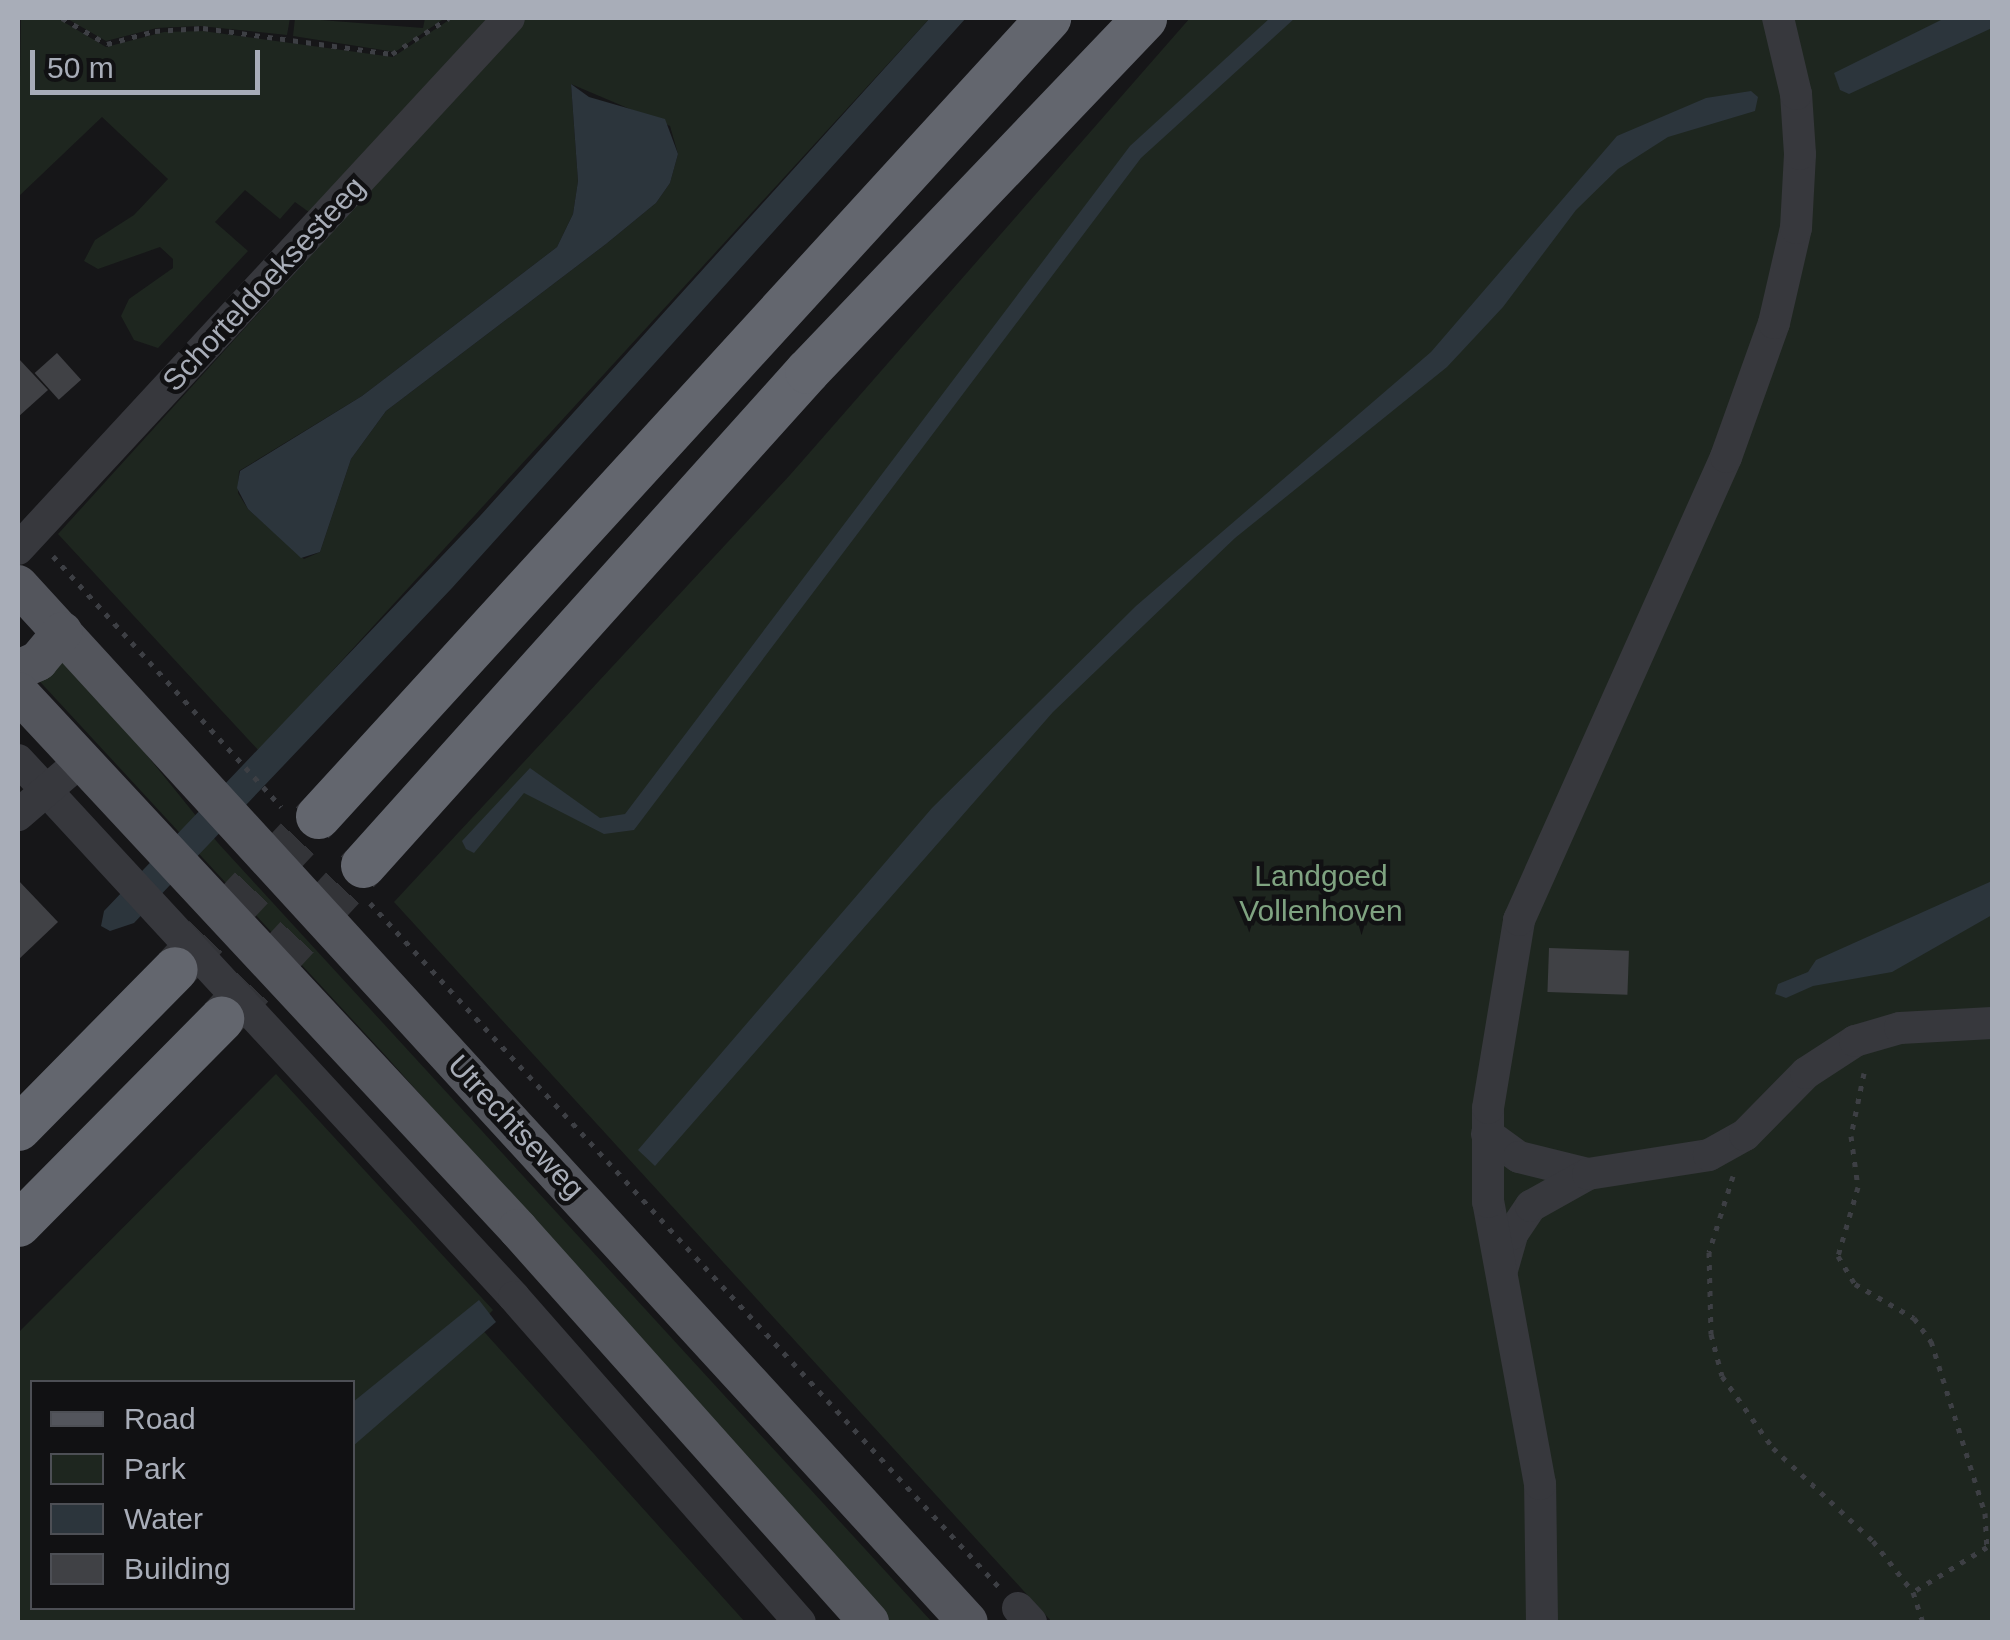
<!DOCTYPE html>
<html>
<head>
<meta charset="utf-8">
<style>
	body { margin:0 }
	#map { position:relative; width:2010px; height:1640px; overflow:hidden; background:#161618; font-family:Helvetica,sans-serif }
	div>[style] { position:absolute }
	.green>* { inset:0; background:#1e261f }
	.water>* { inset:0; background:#2c353c }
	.building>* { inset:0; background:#404145; transform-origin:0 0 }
	.highway-tunnel>* { height:45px; margin-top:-22.5px; transform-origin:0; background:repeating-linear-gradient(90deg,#333438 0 45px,transparent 0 67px) }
	.path>* { height:5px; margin-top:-2.5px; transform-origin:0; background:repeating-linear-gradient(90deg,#3d3f44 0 5px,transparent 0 13px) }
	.minor>* { height:32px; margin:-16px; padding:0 16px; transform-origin:16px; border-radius:16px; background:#37383d }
	.major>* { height:40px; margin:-20px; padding:0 20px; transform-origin:20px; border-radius:20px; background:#53555c }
	.highway>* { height:45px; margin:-22.5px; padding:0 22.5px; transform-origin:22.5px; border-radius:22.5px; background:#63666e }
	span { translate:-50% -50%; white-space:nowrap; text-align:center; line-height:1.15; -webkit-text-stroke:9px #111113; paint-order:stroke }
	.street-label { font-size:30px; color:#a8adb8 }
	.park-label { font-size:30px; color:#7fa381 }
	.frame { position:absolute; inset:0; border:20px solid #a8adb8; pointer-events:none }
	.legend { position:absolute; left:30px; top:1380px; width:325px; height:230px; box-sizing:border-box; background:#111113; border:2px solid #4d4f55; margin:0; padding:12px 18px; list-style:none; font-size:30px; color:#a8adb8 }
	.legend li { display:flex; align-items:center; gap:20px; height:50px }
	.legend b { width:50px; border:2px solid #4d4f55 }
	.scale { position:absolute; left:30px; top:50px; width:230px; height:45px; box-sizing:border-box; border:5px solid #a8adb8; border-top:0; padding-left:12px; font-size:30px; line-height:35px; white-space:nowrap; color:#a8adb8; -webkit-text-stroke:8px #111113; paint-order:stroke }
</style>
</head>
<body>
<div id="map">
	<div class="green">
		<div style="clip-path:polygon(21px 18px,57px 18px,106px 47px,164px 32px,203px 31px,393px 57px,452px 18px,496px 18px,313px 215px,295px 202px,280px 219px,245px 190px,215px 222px,248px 251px,158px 348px,134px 340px,121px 316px,129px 299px,173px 268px,173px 259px,160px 247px,98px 269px,84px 261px,95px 240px,134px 215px,168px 179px,102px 117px,18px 197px)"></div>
		<div style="clip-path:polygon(66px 18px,290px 18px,287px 35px,200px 26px,157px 28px,106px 41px)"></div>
		<div style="clip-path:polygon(295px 18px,423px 28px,425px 18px,445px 18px,395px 52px,293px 36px)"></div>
		<div style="clip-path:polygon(evenodd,526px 18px,930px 18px,259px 751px,58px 534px,526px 18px,571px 84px,670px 126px,678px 154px,670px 183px,656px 203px,606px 244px,386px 411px,351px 459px,320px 552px,304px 559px,248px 509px,238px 493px,239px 471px,362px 396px,557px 247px,573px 214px,578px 181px,571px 84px)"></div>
		<div style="clip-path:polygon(1190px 18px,1992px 18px,1992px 1622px,1052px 1622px,394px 902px,790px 475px)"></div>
		<div style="clip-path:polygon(65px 654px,218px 843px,932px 1622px,890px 1622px,385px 1055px,31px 672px)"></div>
		<div style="clip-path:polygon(evenodd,276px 1074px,493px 1310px,478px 1325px,745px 1622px,18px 1622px,18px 1333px,276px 1074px,32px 1382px,352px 1382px,352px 1608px,32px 1608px,32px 1382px)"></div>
	</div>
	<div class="water">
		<div style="clip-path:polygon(930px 18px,966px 18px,452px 588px,134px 923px,110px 931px,101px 926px,104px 911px,480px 516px)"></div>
		<div style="clip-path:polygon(1270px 18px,1295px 18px,1141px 158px,634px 830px,604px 834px,524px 793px,474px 853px,466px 849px,462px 841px,530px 768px,600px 818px,625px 814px,1130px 146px)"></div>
		<div style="clip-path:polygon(1945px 18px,1992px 18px,1992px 28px,1849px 94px,1840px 90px,1834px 73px)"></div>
		<div style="clip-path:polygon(571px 84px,589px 97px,665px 119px,678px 154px,670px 183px,656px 203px,606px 244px,386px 411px,351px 459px,320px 552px,301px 558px,248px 509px,237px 488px,240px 471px,362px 396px,557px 247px,573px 214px,578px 181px)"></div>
		<div style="clip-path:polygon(1751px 91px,1758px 97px,1755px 111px,1668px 137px,1618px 169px,1576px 210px,1503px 307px,1447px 367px,1235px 538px,1053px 712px,655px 1166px,638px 1150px,932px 808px,1136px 606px,1431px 352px,1617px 136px,1706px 98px)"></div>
		<div style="clip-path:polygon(1992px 881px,1992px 915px,1892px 972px,1813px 986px,1786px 998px,1775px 994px,1778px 984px,1808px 972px,1816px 960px)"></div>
		<div style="clip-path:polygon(479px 1300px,496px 1322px,353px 1446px,353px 1402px)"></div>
	</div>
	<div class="building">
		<div style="left:57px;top:353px;width:36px;height:30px;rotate:48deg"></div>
		<div style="clip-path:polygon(18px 358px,48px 390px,18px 417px)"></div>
		<div style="clip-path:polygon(18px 880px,58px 922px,18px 960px)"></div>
		<div style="left:1549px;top:948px;width:80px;height:44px;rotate:2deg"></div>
	</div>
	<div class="highway-tunnel">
		<div style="left:175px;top:969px;width:209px;rotate:-46.9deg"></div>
		<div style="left:221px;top:1019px;width:209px;rotate:-47.3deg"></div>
	</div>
	<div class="path">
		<div style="left:62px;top:18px;width:52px;rotate:30deg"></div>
		<div style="left:107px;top:44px;width:50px;rotate:-15.2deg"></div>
		<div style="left:155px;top:31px;width:48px;rotate:-3.6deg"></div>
		<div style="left:203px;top:28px;width:191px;rotate:7.8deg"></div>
		<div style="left:392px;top:54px;width:67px;rotate:-32.3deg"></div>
		<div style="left:53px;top:556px;width:339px;rotate:47.7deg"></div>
		<div style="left:370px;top:903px;width:929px;rotate:47.4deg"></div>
		<div style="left:1864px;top:1073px;width:64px;rotate:101.7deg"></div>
		<div style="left:1851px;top:1136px;width:51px;rotate:82.2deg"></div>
		<div style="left:1858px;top:1187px;width:72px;rotate:106.2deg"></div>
		<div style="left:1838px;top:1256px;width:33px;rotate:59deg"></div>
		<div style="left:1855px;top:1284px;width:68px;rotate:30deg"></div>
		<div style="left:1914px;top:1318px;width:29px;rotate:54deg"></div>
		<div style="left:1931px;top:1341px;width:180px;rotate:72.6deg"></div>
		<div style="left:1985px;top:1513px;width:34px;rotate:87deg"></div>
		<div style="left:1987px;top:1547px;width:87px;rotate:148.7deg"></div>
		<div style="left:1733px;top:1176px;width:80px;rotate:107.5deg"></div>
		<div style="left:1709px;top:1252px;width:82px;rotate:88.6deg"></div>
		<div style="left:1711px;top:1334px;width:43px;rotate:75.3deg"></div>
		<div style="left:1722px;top:1376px;width:88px;rotate:54.7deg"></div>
		<div style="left:1773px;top:1448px;width:137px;rotate:42.9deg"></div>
		<div style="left:1873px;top:1541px;width:65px;rotate:51.9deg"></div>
		<div style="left:1913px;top:1592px;width:32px;rotate:72deg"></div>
	</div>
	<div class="minor">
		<div style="left:18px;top:549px;width:723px;rotate:-47.24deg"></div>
		<div style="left:18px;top:760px;width:731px;rotate:47.27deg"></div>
		<div style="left:514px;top:1297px;width:433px;rotate:48.7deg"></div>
		<div style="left:18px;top:815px;width:84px;rotate:-40.7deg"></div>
		<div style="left:1487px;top:1134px;width:39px;rotate:36deg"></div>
		<div style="left:1519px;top:1157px;width:71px;rotate:13.8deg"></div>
		<div style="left:1502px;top:1270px;width:37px;rotate:-74deg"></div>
		<div style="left:1512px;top:1234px;width:34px;rotate:-56deg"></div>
		<div style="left:1531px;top:1206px;width:65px;rotate:-29.3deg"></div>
		<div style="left:1588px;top:1174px;width:122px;rotate:-8.9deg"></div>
		<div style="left:1709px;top:1155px;width:41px;rotate:-29.1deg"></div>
		<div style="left:1745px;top:1135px;width:87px;rotate:-45.5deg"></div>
		<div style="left:1806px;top:1073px;width:59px;rotate:-33.1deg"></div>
		<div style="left:1855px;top:1041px;width:47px;rotate:-16.1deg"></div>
		<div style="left:1900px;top:1028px;width:92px;rotate:-3.1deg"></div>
		<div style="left:1018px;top:1608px;width:19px;rotate:47deg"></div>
		<div style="left:1542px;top:1622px;width:138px;rotate:-90.8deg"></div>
		<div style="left:1540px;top:1484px;width:287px;rotate:-100.4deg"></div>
		<div style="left:1488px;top:1202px;width:94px;rotate:-90deg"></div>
		<div style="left:1488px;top:1108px;width:191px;rotate:-80.6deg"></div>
		<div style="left:1519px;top:920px;width:507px;rotate:-65.91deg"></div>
		<div style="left:1726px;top:457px;width:142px;rotate:-70.3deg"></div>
		<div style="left:1774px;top:323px;width:98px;rotate:-77deg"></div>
		<div style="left:1796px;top:228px;width:74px;rotate:-86.9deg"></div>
		<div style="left:1800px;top:154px;width:60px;rotate:-93.8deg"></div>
		<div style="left:1796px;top:94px;width:78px;rotate:-103.3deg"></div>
	</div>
	<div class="major">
		<div style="left:18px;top:585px;width:1406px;rotate:47.51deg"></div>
		<div style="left:18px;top:670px;width:22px;rotate:-24deg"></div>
		<div style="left:38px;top:661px;width:38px;rotate:-50deg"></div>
		<div style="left:18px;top:692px;width:734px;rotate:47.04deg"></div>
		<div style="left:518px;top:1229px;width:527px;rotate:48.23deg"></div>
	</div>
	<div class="highway">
		<div style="left:318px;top:816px;width:1082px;rotate:-47.55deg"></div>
		<div style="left:363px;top:865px;width:664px;rotate:-48.05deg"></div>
		<div style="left:807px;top:371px;width:488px;rotate:-46.3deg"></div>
		<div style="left:18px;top:1128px;width:223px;rotate:-45.4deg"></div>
		<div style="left:18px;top:1224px;width:289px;rotate:-45.3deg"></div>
	</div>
	<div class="street-label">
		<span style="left:264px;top:284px;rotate:-47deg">Schorteldoeksesteeg</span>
		<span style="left:516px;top:1127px;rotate:47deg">Utrechtseweg</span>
	</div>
	<div class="park-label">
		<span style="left:1321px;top:893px">Landgoed<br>Vollenhoven</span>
	</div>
	<div class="frame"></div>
	<ul class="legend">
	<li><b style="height:12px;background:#53555c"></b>Road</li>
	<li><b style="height:28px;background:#1e261f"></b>Park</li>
	<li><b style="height:28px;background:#2c353c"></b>Water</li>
	<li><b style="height:28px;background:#404145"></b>Building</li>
	</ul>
	<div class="scale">50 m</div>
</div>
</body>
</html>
